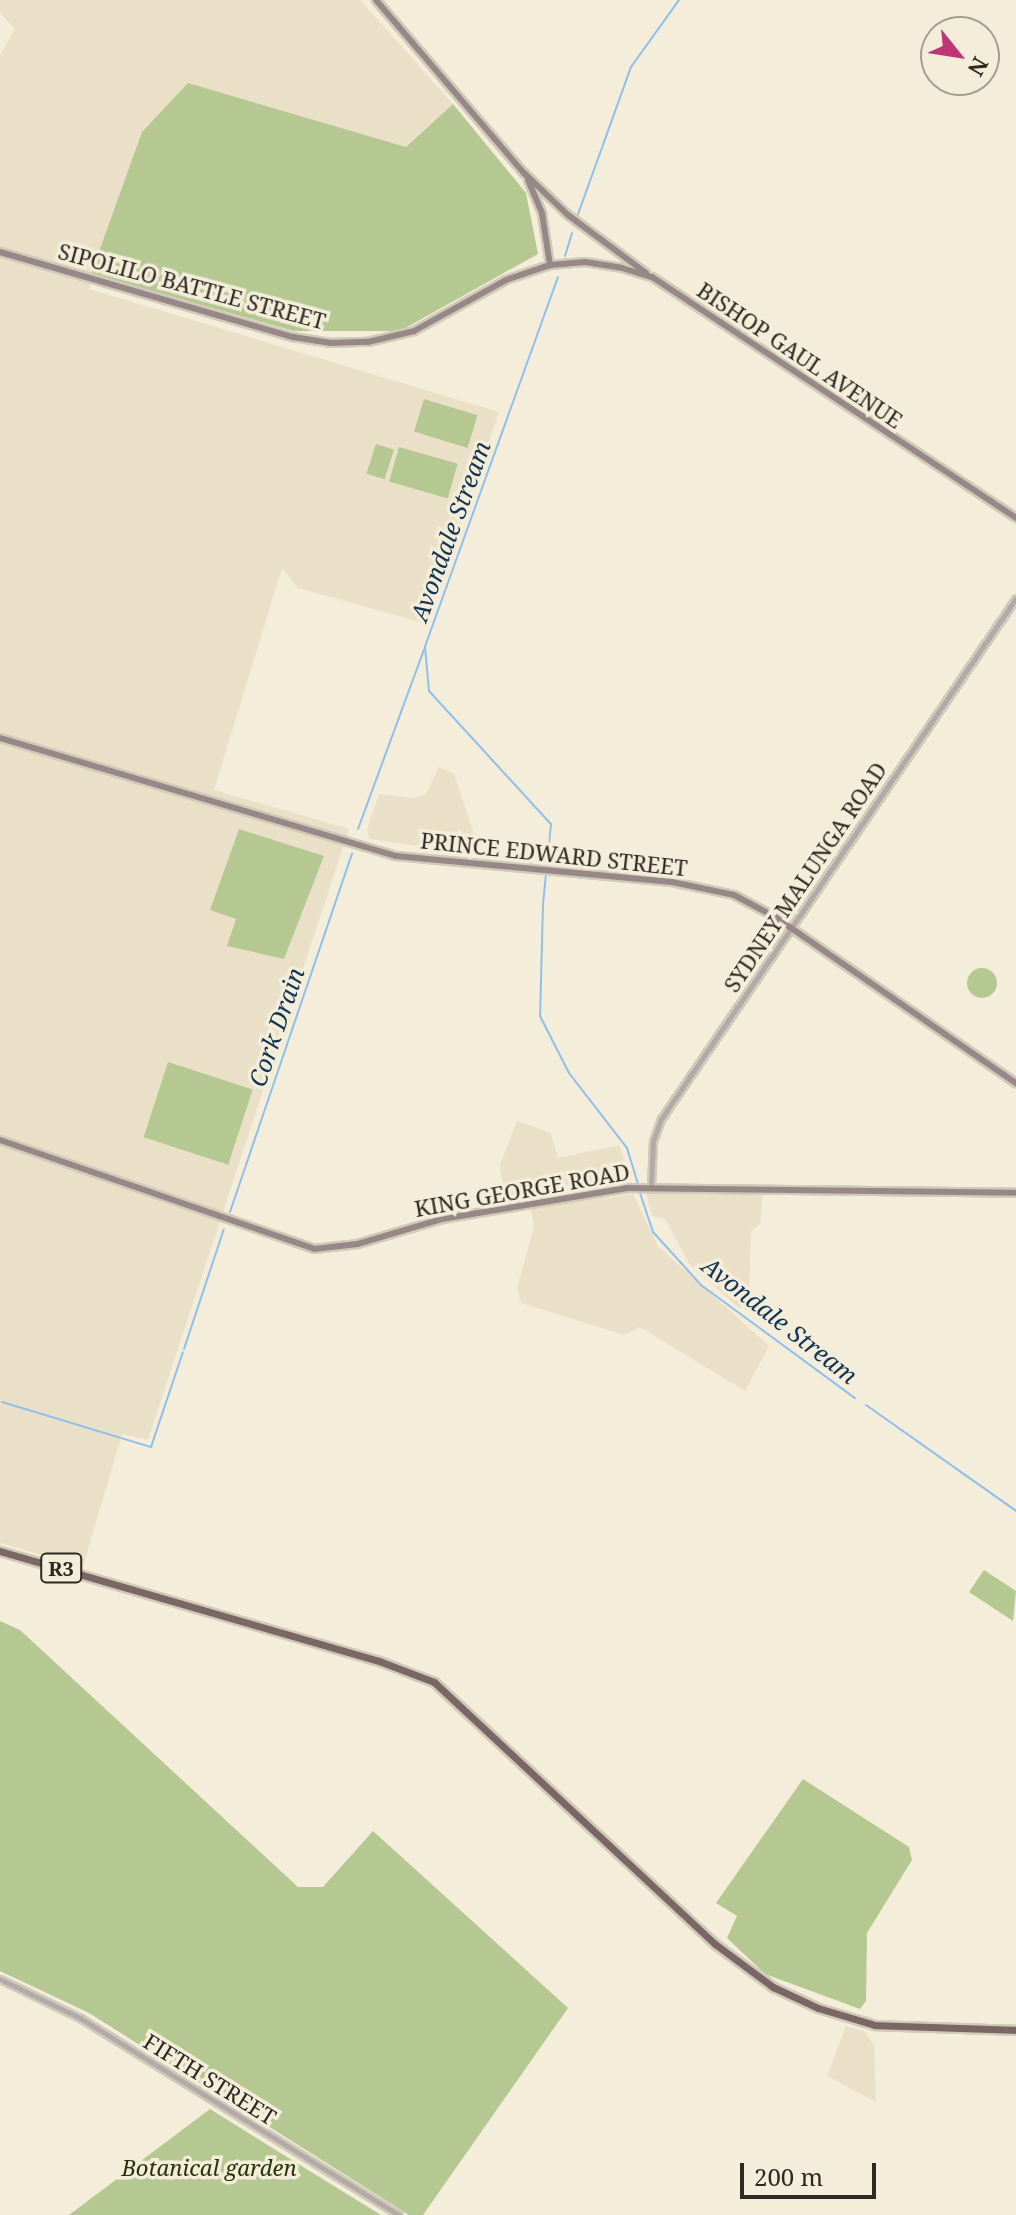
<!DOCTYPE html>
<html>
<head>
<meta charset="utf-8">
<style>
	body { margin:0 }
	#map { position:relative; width:1016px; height:2215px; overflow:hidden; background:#f4edda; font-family:"Noto Serif",serif }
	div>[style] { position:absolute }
	.built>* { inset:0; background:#eae0c7 }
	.green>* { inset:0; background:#b5c892; transform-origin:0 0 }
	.round { border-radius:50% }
	.stream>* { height:2px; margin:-1px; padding:0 1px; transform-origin:1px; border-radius:1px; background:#8fbfed }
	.roads { filter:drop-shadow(2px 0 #d0cab9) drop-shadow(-2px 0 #d0cab9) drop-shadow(0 2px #d0cab9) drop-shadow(0 -2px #d0cab9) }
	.tertiary>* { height:5px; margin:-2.5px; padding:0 2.5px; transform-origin:2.5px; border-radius:2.5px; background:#b3a9a8 }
	.secondary>* { height:6px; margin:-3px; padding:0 3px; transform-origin:3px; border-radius:3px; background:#978887 }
	.trunk>* { height:7px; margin:-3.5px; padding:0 3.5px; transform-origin:3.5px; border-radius:3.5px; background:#796665 }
	span { translate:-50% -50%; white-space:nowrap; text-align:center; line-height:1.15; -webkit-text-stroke:7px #f4edda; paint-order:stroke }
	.shield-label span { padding:2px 6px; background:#f4edda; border:2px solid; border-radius:6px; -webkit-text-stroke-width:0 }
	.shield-label { font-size:20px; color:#2c2922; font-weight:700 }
	.street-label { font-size:22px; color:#2c2922 }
	.park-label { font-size:22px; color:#283407; font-style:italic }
	.water-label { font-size:24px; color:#113553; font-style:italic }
	.north { position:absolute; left:920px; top:16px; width:80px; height:80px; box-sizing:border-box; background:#f4edda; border:2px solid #a49f90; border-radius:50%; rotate:120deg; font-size:22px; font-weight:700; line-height:32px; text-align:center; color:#2c2922 }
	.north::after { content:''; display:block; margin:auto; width:28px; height:36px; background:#be3775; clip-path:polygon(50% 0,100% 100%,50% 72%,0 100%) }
	.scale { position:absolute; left:740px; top:2163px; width:136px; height:36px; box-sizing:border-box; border:4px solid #2c2922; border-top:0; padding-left:10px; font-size:24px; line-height:28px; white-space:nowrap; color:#2c2922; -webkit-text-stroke:6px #f4edda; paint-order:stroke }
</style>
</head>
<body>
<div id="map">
	<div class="built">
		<div style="clip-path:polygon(0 0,360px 0,453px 104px,406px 147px,188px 84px,142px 132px,89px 289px,499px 412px,427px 624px,298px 588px,282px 568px,214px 790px,349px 829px,148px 1440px,122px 1434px,83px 1567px,0 1543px,0 55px,15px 29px,0 13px)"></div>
		<div style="clip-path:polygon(439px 767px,454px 774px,481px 855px,370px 839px,367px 830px,379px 794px,414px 798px,426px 794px)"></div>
		<div style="clip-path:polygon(517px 1121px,551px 1133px,558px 1158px,619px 1145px,631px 1178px,504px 1199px,500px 1165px)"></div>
		<div style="clip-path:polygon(646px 1193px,763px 1193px,760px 1224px,751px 1231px,749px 1292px,740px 1309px,690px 1265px,665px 1219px,652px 1216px)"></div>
		<div style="clip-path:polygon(633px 1194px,658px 1246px,769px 1346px,745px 1391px,640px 1327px,624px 1335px,521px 1303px,517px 1288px,534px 1227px,531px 1208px)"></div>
		<div style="clip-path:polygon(846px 2026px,864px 2031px,874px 2045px,876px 2102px,827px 2076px)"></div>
	</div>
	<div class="green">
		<div style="clip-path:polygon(188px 83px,406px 147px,453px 104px,526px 193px,538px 254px,400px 331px,294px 331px,91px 274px,142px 132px)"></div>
		<div style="left:424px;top:399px;width:56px;height:34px;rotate:17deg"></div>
		<div style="left:376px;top:444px;width:19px;height:31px;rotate:18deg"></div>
		<div style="left:399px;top:447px;width:61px;height:36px;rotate:16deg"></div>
		<div style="clip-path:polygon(239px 829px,324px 856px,284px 959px,227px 946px,236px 919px,210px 910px)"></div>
		<div class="round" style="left:967px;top:968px;width:30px;height:30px"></div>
		<div style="left:168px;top:1062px;width:89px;height:79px;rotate:18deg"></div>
		<div style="clip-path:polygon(984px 1570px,1016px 1591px,1013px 1621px,969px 1592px)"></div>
		<div style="clip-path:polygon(0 1621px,20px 1630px,298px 1887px,323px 1887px,373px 1831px,568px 2008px,423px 2215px,409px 2215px,89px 2013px,0 1971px)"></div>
		<div style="clip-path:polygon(803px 1779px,909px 1847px,912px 1860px,867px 1933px,866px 2001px,860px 2009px,765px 1974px,727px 1938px,737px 1916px,716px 1903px)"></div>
		<div style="clip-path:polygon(210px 2109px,274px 2149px,381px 2215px,69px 2215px)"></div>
	</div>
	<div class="stream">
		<div style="left:577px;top:217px;width:159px;rotate:-70.2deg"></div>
		<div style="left:631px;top:67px;width:82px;rotate:-54.4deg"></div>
		<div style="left:565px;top:256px;width:24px;rotate:-73deg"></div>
		<div style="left:558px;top:277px;width:393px;rotate:109.8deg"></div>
		<div style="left:425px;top:647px;width:44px;rotate:84.8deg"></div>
		<div style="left:429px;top:691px;width:180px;rotate:47.5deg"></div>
		<div style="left:551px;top:824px;width:80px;rotate:95.7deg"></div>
		<div style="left:543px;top:904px;width:112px;rotate:91.5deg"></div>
		<div style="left:540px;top:1016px;width:64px;rotate:63deg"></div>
		<div style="left:569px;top:1073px;width:95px;rotate:52.3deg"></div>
		<div style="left:627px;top:1148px;width:38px;rotate:73deg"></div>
		<div style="left:358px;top:829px;width:191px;rotate:-69.8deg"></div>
		<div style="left:639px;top:1190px;width:44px;rotate:71.6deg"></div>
		<div style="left:653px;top:1232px;width:72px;rotate:47.8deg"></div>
		<div style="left:701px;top:1285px;width:191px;rotate:36.3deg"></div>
		<div style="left:230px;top:1212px;width:379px;rotate:-71.2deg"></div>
		<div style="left:184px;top:1349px;width:126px;rotate:-71.6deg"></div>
		<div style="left:2px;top:1402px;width:156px;rotate:16.8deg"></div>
		<div style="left:151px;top:1447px;width:100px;rotate:-71.4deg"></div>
		<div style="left:866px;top:1405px;width:184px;rotate:35.2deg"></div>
	</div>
	<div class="roads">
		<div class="tertiary">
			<div style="left:651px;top:1186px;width:45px;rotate:-87.5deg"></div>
			<div style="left:653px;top:1141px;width:23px;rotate:-70deg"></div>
			<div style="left:661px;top:1119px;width:630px;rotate:-55.73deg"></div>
			<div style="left:0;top:1979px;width:89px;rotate:26deg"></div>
			<div style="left:80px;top:2018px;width:375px;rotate:31.7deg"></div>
		</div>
		<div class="secondary">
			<div style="left:376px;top:0;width:228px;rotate:49.5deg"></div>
			<div style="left:524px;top:173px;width:61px;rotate:43.7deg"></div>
			<div style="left:568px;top:215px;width:97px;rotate:36.6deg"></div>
			<div style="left:528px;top:180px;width:36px;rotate:67deg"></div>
			<div style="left:542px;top:213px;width:53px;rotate:81.3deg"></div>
			<div style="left:0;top:252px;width:305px;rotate:16.2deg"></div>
			<div style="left:293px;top:337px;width:37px;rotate:9deg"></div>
			<div style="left:330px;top:343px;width:38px;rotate:-2deg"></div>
			<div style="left:368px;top:342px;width:47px;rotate:-13.4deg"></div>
			<div style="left:414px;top:331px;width:105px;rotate:-29deg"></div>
			<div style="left:506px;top:280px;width:46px;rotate:-18.8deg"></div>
			<div style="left:550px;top:265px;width:35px;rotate:-5deg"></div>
			<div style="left:585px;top:262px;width:37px;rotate:9deg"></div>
			<div style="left:622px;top:268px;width:31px;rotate:17deg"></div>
			<div style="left:652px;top:277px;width:437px;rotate:33.5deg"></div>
			<div style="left:0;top:738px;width:413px;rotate:16.6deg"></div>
			<div style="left:396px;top:856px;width:277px;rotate:5.4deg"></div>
			<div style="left:672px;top:882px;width:63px;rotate:11.8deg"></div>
			<div style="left:734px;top:895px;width:47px;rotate:28.2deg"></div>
			<div style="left:775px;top:917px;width:293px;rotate:34.6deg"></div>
			<div style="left:0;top:1140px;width:332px;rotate:19.1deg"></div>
			<div style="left:314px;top:1249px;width:44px;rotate:-6.5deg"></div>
			<div style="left:358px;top:1244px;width:88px;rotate:-16.6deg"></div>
			<div style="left:442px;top:1219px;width:188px;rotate:-9.5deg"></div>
			<div style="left:627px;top:1188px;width:389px;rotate:0.7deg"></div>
		</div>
		<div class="trunk">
			<div style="left:0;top:1551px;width:395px;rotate:16.2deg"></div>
			<div style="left:379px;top:1661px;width:59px;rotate:20.9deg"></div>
			<div style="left:434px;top:1682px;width:384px;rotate:43deg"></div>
			<div style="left:715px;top:1944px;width:72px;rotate:36.6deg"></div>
			<div style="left:773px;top:1987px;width:50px;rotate:25deg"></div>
			<div style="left:818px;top:2008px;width:59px;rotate:16.6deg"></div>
			<div style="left:875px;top:2025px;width:141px;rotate:2deg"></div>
		</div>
	</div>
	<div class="shield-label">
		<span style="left:61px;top:1568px">R3</span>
	</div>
	<div class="street-label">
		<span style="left:192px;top:286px;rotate:15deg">SIPOLILO BATTLE STREET</span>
		<span style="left:800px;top:355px;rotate:34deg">BISHOP GAUL AVENUE</span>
		<span style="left:554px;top:854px;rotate:6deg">PRINCE EDWARD STREET</span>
		<span style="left:805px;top:877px;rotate:-56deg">SYDNEY MALUNGA ROAD</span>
		<span style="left:522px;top:1190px;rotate:-10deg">KING GEORGE ROAD</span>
		<span style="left:210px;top:2079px;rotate:32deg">FIFTH STREET</span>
	</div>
	<div class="park-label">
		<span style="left:209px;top:2168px">Botanical garden</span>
	</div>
	<div class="water-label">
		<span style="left:450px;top:531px;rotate:-70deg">Avondale Stream</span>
		<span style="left:276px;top:1027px;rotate:-71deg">Cork Drain</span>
		<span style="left:780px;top:1320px;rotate:38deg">Avondale Stream</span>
	</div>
	<div class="north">N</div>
	<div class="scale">200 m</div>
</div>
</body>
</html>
